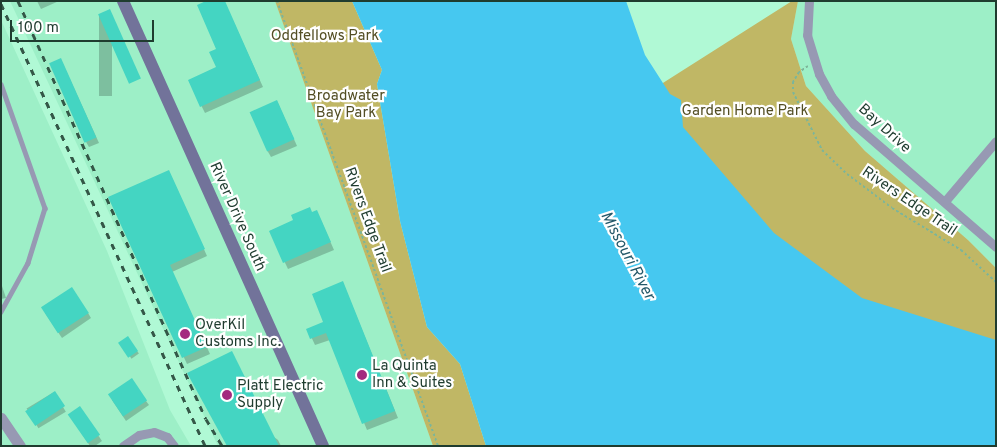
<!DOCTYPE html>
<html>
<head>
<meta charset="utf-8">
<style>
	body { margin:0 }
	#map { position:relative; width:997px; height:447px; overflow:hidden; background:#b0f9d5; font-family:Overpass,sans-serif }
	div>[style] { position:absolute }
	.built>* { inset:0; background:#9defc7 }
	.green>* { inset:0; background:#c0b765 }
	.water>* { inset:0; background:#46c8f0 }
	.shadow>* { inset:0; background:#0003; transform-origin:0 0 }
	.building>* { inset:0; background:#44d5c2; transform-origin:0 0 }
	.path>* { height:2px; margin-top:-1px; transform-origin:0; background:repeating-linear-gradient(90deg,#7cb599 0 2.5px,transparent 0 5px) }
	.service>* { height:4.5px; margin:-2.25px; padding:0 2.25px; transform-origin:2.25px; border-radius:2.25px; background:#9799b3 }
	.minor>* { height:9px; margin:-4.5px; padding:0 4.5px; transform-origin:4.5px; border-radius:4.5px; background:#9799b3 }
	.tertiary>* { height:11px; margin:-5.5px; padding:0 5.5px; transform-origin:5.5px; border-radius:5.5px; background:#9799b3 }
	.secondary>* { height:12px; margin:-6px; padding:0 6px; transform-origin:6px; border-radius:6px; background:#72739a }
	.rail>* { height:3px; margin-top:-1.5px; transform-origin:0; background:repeating-linear-gradient(90deg,#345747 0 6px,transparent 0 12px) }
	.dots>* { width:14px; height:14px; translate:-50% -50%; box-sizing:border-box; border:2px solid #fff; border-radius:50% }
	span { translate:-50% -50%; white-space:nowrap; text-align:center; line-height:1.15; -webkit-text-stroke:4.5px #fff; paint-order:stroke }
	.park-label { font-size:15px; color:#534e24 }
	.street-label { font-size:15px; color:#1f3c2f }
	.poi-label { font-size:15px; color:#1f3c2f }
	.left { translate:0 -50%; text-align:left }
	.water-label { font-size:16px; color:#25596a; font-style:italic }
	.frame { position:absolute; inset:0; border:2px solid #1f3c2f; pointer-events:none }
	.scale { position:absolute; left:10px; top:20px; width:144px; height:22px; box-sizing:border-box; border:2px solid #1f3c2f; border-top:0; padding-left:6px; font-size:15px; line-height:18px; white-space:nowrap; color:#1f3c2f; -webkit-text-stroke:4px #fff; paint-order:stroke }
</style>
</head>
<body>
<div id="map">
	<div class="built">
		<div style="clip-path:polygon(10px 1px,275px 1px,433px 446px,218px 446px)"></div>
		<div style="clip-path:polygon(798px 1px,996px 1px,996px 268px,968px 240px,865px 151px,806px 86px,791px 39px)"></div>
		<div style="clip-path:polygon(1px 20px,107px 251px,170px 410px,191px 446px,1px 446px)"></div>
	</div>
	<div class="green">
		<div style="clip-path:polygon(275px 1px,352px 1px,382px 70px,377px 84px,400px 221px,427px 327px,460px 364px,486px 446px,433px 446px)"></div>
		<div style="clip-path:polygon(792px 1px,798px 1px,791px 39px,806px 86px,865px 151px,968px 240px,996px 268px,996px 351px,895px 319px,807px 273px,700px 166px,655px 88px)"></div>
	</div>
	<div class="water">
		<div style="clip-path:polygon(352px 1px,626px 1px,645px 55px,670px 94px,681px 100px,683px 127px,774px 233px,862px 298px,996px 340px,996px 446px,486px 446px,460px 364px,427px 327px,400px 221px,377px 84px,382px 70px)"></div>
	</div>
	<div class="shadow">
		<div style="clip-path:polygon(37px 1px,59px 1px,41px 9px)"></div>
		<div style="clip-path:polygon(224px 1px,263px 87px,205px 113px,189px 81px,218px 68px)"></div>
		<div style="left:99px;top:15px;width:13px;height:81px"></div>
		<div style="clip-path:polygon(63px 64px,99px 143px,89px 147px,86px 142px)"></div>
		<div style="clip-path:polygon(277px 101px,297px 146px,271px 157px,267px 150px)"></div>
		<div style="clip-path:polygon(172px 178px,207px 256px,172px 272px,210px 354px,187px 364px,110px 198px)"></div>
		<div style="clip-path:polygon(312px 213px,320px 218px,334px 250px,288px 269px,270px 231px)"></div>
		<div style="clip-path:polygon(1px 283px,6px 298px,1px 299px)"></div>
		<div style="clip-path:polygon(343px 283px,398px 418px,367px 430px,330px 340px,315px 345px,308px 330px,325px 323px)"></div>
		<div style="clip-path:polygon(45px 313px,88px 313px,91px 318px,62px 338px)"></div>
		<div style="left:128px;top:338px;width:19px;height:9px;rotate:55deg"></div>
		<div style="clip-path:polygon(189px 373px,278px 440px,281px 446px,229px 446px)"></div>
		<div style="left:54px;top:392px;width:23px;height:32px;rotate:59deg"></div>
		<div style="clip-path:polygon(112px 400px,146px 401px,149px 405px,126px 421px)"></div>
		<div style="clip-path:polygon(79px 407px,102px 441px,95px 446px,90px 446px,72px 419px)"></div>
	</div>
	<div class="building">
		<div style="clip-path:polygon(206px 1px,225px 1px,260px 80px,200px 107px,188px 80px,216px 67px,209px 52px,216px 49px,197px 5px)"></div>
		<div style="left:110px;top:9px;width:76px;height:13px;rotate:66deg"></div>
		<div style="left:61px;top:58px;width:87px;height:13px;rotate:66deg"></div>
		<div style="left:277px;top:100px;width:43px;height:30px;rotate:66deg"></div>
		<div style="clip-path:polygon(169px 170px,205px 249px,170px 265px,207px 347px,182px 358px,108px 197px)"></div>
		<div style="clip-path:polygon(310px 207px,312px 212px,317px 210px,331px 242px,283px 263px,269px 231px,293px 220px,291px 215px)"></div>
		<div style="clip-path:polygon(343px 281px,395px 411px,362px 424px,326px 333px,310px 339px,306px 329px,323px 322px,312px 294px)"></div>
		<div style="left:72px;top:287px;width:31px;height:37px;rotate:57deg"></div>
		<div style="left:128px;top:336px;width:18px;height:12px;rotate:56deg"></div>
		<div style="clip-path:polygon(232px 351px,279px 446px,227px 446px,187px 373px)"></div>
		<div style="left:132px;top:378px;width:27px;height:29px;rotate:56deg"></div>
		<div style="left:55px;top:391px;width:18px;height:36px;rotate:56deg"></div>
		<div style="left:80px;top:406px;width:35px;height:15px;rotate:55deg"></div>
	</div>
	<div class="path">
		<div style="left:277px;top:1px;width:473px;rotate:70.1deg"></div>
		<div style="left:808px;top:66px;width:11px;rotate:146deg"></div>
		<div style="left:799px;top:72px;width:12px;rotate:121deg"></div>
		<div style="left:793px;top:82px;width:10px;rotate:90deg"></div>
		<div style="left:793px;top:92px;width:65px;rotate:63.4deg"></div>
		<div style="left:822px;top:150px;width:35px;rotate:44deg"></div>
		<div style="left:847px;top:174px;width:56px;rotate:37.1deg"></div>
		<div style="left:892px;top:208px;width:81px;rotate:31.3deg"></div>
		<div style="left:961px;top:250px;width:47px;rotate:42.4deg"></div>
	</div>
	<div class="service">
		<div style="left:1px;top:84px;width:132px;rotate:70.5deg"></div>
		<div style="left:45px;top:208px;width:58px;rotate:107.2deg"></div>
		<div style="left:28px;top:263px;width:56px;rotate:118.9deg"></div>
	</div>
	<div class="minor">
		<div style="left:809px;top:1px;width:34px;rotate:93deg"></div>
		<div style="left:807px;top:35px;width:41px;rotate:72.9deg"></div>
		<div style="left:819px;top:74px;width:25px;rotate:61deg"></div>
		<div style="left:831px;top:96px;width:36px;rotate:51deg"></div>
		<div style="left:854px;top:124px;width:188px;rotate:40.9deg"></div>
		<div style="left:946px;top:200px;width:77px;rotate:-49.7deg"></div>
		<div style="left:123px;top:446px;width:19px;rotate:-35deg"></div>
		<div style="left:139px;top:435px;width:15px;rotate:-11deg"></div>
		<div style="left:154px;top:432px;width:14px;rotate:21deg"></div>
		<div style="left:167px;top:437px;width:11px;rotate:52deg"></div>
	</div>
	<div class="tertiary">
		<div style="left:1px;top:418px;width:34px;rotate:56deg"></div>
	</div>
	<div class="secondary">
		<div style="left:123px;top:1px;width:488px;rotate:65.8deg"></div>
	</div>
	<div class="rail">
		<div style="left:18px;top:1px;width:458px;rotate:65.8deg"></div>
		<div style="left:206px;top:419px;width:31px;rotate:59deg"></div>
		<div style="left:1px;top:4px;width:487px;rotate:65.2deg"></div>
	</div>
	<div class="dots">
		<div style="left:185px;top:334px;background:#a3297f"></div>
		<div style="left:362px;top:375px;background:#a3297f"></div>
		<div style="left:227px;top:395px;background:#a3297f"></div>
	</div>
	<div class="park-label">
		<span style="left:325px;top:37px">Oddfellows Park</span>
		<span style="left:346px;top:105px">Broadwater<br>Bay Park</span>
		<span style="left:745px;top:112px">Garden Home Park</span>
	</div>
	<div class="street-label">
		<span style="left:884px;top:129px;rotate:42deg">Bay Drive</span>
		<span style="left:909px;top:202px;rotate:34deg">Rivers Edge Trail</span>
		<span style="left:237px;top:217px;rotate:66deg">River Drive South</span>
		<span style="left:367px;top:220px;rotate:70deg">Rivers Edge Trail</span>
	</div>
	<div class="poi-label">
		<span class="left" style="left:195px;top:334px">OverKil<br>Customs Inc.</span>
		<span class="left" style="left:372px;top:375px">La Quinta<br>Inn &amp; Suites</span>
		<span class="left" style="left:237px;top:395px">Platt Electric<br>Supply</span>
	</div>
	<div class="water-label">
		<span style="left:627px;top:256px;rotate:62deg">Missouri River</span>
	</div>
	<div class="frame"></div>
	<div class="scale">100 m</div>
</div>
</body>
</html>
